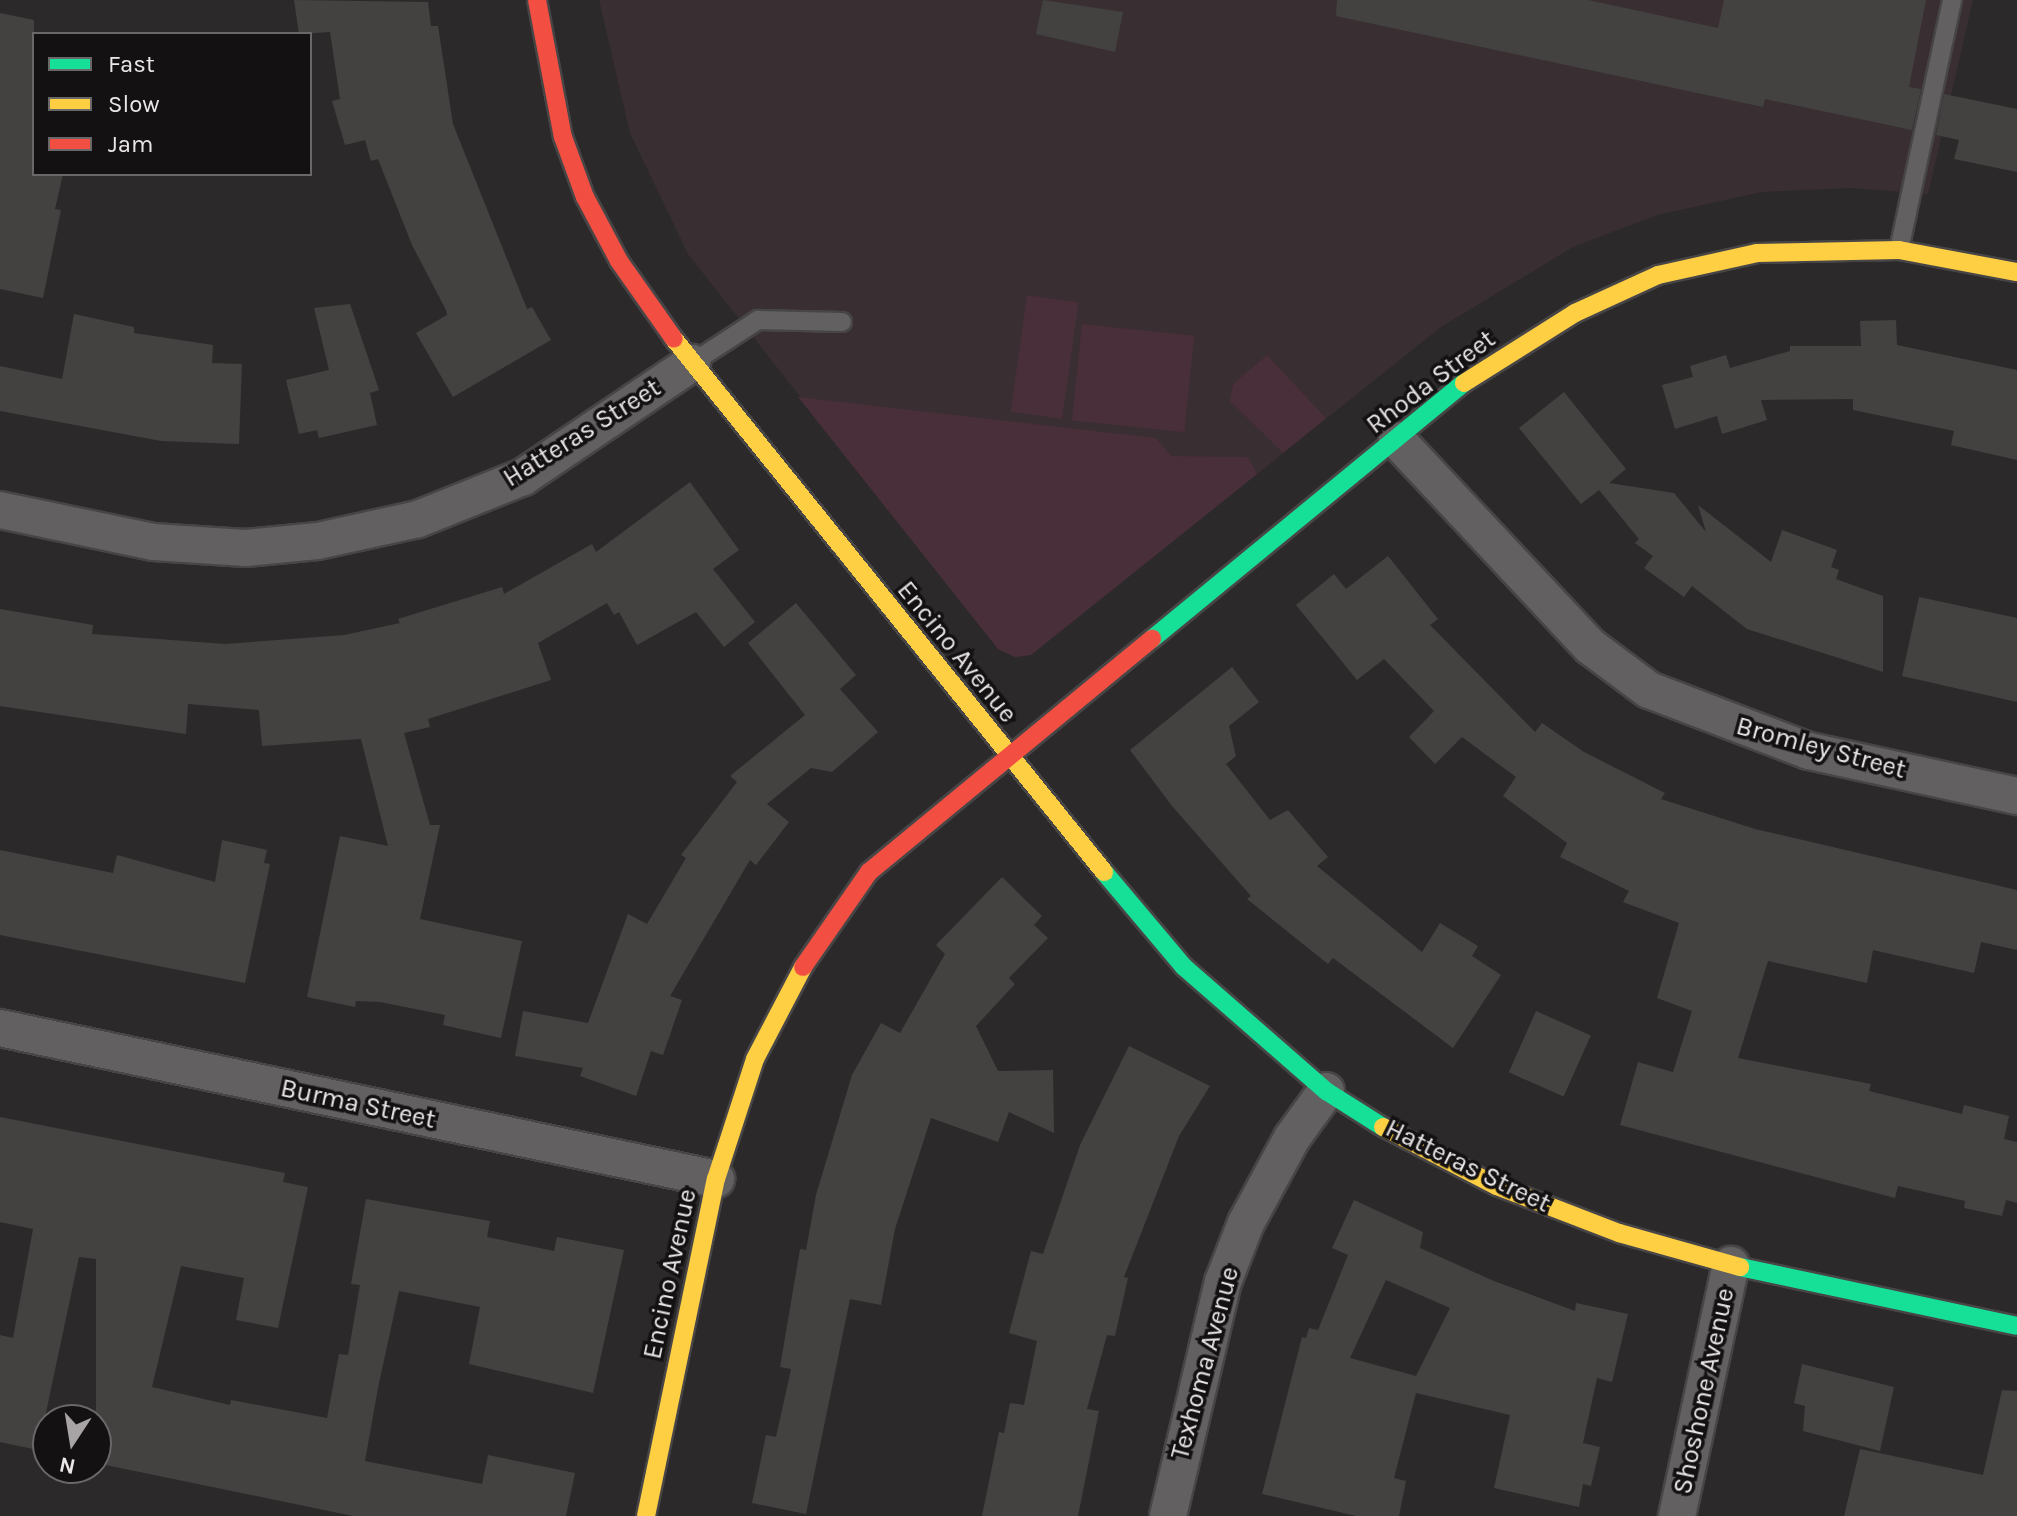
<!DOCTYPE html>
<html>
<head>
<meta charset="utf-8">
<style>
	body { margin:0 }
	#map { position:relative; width:2017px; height:1516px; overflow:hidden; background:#2c292a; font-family:Karla,sans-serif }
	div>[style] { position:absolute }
	.built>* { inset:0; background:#392e32 }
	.green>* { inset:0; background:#482f3a; transform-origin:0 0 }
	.building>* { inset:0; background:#434241; transform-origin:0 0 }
	.roads { filter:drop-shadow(2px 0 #474546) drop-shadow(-2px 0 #474546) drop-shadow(0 2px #474546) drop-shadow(0 -2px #474546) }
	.lane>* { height:18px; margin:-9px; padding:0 9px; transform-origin:9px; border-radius:9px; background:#626061 }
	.street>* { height:36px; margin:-18px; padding:0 18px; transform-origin:18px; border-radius:18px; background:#626061 }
	.fast>* { height:18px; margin:-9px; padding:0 9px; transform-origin:9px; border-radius:9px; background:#16e098 }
	.slow>* { height:18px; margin:-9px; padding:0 9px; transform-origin:9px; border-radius:9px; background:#ffcf43 }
	.jam>* { height:18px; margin:-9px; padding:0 9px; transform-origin:9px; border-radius:9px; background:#f24e42 }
	span { translate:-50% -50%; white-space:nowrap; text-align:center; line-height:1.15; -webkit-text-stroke:7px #141112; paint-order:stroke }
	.street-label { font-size:26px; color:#ebe7e9 }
	.legend { position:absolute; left:32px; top:32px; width:280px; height:144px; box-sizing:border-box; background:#141112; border:2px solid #6a6768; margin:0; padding:10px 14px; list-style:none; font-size:24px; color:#ebe7e9 }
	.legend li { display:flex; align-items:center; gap:16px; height:40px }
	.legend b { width:40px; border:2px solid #6a6768 }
	.north { position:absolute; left:32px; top:1404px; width:80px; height:80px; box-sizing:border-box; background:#141112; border:2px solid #6a6768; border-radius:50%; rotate:192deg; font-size:22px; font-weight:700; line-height:32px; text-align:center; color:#ebe7e9 }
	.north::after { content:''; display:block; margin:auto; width:28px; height:36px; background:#a8a4a6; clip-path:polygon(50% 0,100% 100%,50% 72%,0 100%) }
</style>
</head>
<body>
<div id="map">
	<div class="built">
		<div style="clip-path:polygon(599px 0,1973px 0,1928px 194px,1850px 188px,1762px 192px,1657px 215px,1573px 247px,1441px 327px,1031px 655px,1015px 657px,998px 649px,688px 254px,630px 133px)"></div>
	</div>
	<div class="green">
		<div style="left:1027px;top:295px;width:52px;height:118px;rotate:8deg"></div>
		<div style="left:1082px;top:324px;width:113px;height:97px;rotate:6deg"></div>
		<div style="clip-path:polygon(1267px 355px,1326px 418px,1283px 453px,1230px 401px,1233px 384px)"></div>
		<div style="clip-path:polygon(798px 397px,1156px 438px,1171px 456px,1248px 457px,1257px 474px,1031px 655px,1015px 657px,998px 649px)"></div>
	</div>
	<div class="building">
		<div style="clip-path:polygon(294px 0,428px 2px,431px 26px,438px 26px,453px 124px,527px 309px,532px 307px,551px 340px,453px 397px,416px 333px,447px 315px,446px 310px,412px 245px,378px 159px,371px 161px,365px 140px,345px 145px,332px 101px,340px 99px,330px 32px,299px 34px)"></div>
		<div style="clip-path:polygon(1043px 0,1123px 12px,1115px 52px,1036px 34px)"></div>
		<div style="clip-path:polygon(1337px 0,1588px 0,1718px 28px,1724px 0,1926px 0,1909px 87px,1921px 89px,1912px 130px,1765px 99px,1763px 107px,1336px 16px)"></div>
		<div style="clip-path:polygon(0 13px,34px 20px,34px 174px,63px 174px,55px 209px,61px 210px,43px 298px,0 289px)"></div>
		<div style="clip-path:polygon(1944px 94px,2017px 109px,2017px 172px,1954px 159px,1959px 140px,1936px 135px)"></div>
		<div style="clip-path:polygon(350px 304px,379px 390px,370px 393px,377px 425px,319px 438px,317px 430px,299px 434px,286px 380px,329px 370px,314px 308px)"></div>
		<div style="clip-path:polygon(74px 314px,134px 327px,134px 333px,213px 345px,212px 363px,242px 364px,239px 444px,161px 441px,0 411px,0 366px,62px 379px)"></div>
		<div style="clip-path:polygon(1896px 320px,1897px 345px,2017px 370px,2017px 460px,1951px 445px,1954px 431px,1853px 410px,1853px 399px,1761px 400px,1767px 420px,1722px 434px,1717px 416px,1675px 429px,1662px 385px,1693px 377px,1690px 366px,1726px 355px,1730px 368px,1790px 351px,1790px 346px,1861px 346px,1860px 321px)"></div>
		<div style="clip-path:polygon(1564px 392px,1626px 469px,1609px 483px,1674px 493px,1706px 532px,1698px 505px,1771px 562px,1782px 530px,1837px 550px,1831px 567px,1839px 570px,1836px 579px,1883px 596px,1883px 672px,1747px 629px,1692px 586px,1684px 597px,1644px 568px,1653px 556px,1635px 543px,1639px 539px,1599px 490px,1581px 504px,1519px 428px)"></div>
		<div style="clip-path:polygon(690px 482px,739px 550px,713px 569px,755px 622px,724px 647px,696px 612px,637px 645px,619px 612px,614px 615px,607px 603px,538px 643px,551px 680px,428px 719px,430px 727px,404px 733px,430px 825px,440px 825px,420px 919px,522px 941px,501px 1038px,443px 1025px,445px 1015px,380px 1002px,356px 1001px,355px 1007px,307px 997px,340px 836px,388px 846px,361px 739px,262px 746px,259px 710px,188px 704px,186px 734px,0 706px,0 609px,93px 625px,92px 634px,225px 644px,344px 635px,400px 623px,398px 619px,502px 587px,504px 594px,592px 544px,596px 552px)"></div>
		<div style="clip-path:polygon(1388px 556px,1438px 619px,1430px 625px,1535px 732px,1542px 723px,1584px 752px,1665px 793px,1661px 799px,1755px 829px,2017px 890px,2017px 950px,1981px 942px,1974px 973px,1873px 950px,1867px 983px,1768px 961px,1738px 1058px,1871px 1084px,1869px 1091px,1962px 1114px,1964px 1105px,2009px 1116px,2004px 1139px,2017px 1142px,2017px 1203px,2006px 1200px,2002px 1216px,1964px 1208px,1965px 1201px,1898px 1186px,1895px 1198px,1620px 1125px,1638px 1062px,1673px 1072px,1692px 1011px,1657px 998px,1679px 923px,1623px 902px,1629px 891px,1560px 857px,1567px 843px,1503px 796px,1516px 777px,1462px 737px,1435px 764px,1409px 737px,1434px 711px,1384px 659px,1357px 680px,1296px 605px,1334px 574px,1346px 589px)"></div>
		<div style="clip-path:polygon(1919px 597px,2017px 618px,2017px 702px,1902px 676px)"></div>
		<div style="clip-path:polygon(796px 603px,856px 675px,840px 689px,878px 732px,832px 772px,811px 768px,767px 804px,789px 822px,756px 865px,750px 860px,670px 996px,682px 1000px,663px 1055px,651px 1051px,636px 1096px,580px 1076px,583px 1068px,515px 1056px,523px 1011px,588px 1023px,628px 914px,647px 924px,686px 858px,681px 855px,737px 782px,730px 776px,805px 715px,748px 643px)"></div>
		<div style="clip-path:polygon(1232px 667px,1259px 702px,1229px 726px,1236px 756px,1226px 764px,1270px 820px,1288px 810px,1328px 857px,1317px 866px,1422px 952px,1440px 923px,1478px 946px,1472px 956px,1501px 975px,1453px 1048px,1333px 958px,1328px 964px,1247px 899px,1251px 896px,1172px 806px,1130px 750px)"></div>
		<div style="clip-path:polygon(222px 840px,267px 850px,264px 863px,270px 864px,245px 983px,0 935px,0 850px,113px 873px,117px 855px,215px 882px)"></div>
		<div style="clip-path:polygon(1002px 877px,1042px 916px,1034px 925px,1048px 938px,1009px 978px,1015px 984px,976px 1026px,998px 1071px,1053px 1070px,1054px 1133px,1009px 1112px,998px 1142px,931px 1118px,895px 1229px,881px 1305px,850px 1299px,806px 1514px,752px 1503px,766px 1435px,776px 1437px,791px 1369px,780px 1367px,800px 1249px,806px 1250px,816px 1195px,852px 1075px,881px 1023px,900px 1033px,945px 954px,936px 945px)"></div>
		<div style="left:1536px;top:1011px;width:60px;height:67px;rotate:24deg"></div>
		<div style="clip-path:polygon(1129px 1046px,1210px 1086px,1179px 1136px,1124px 1277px,1128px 1278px,1115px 1336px,1107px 1335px,1087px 1409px,1099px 1411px,1078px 1516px,982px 1516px,999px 1432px,1004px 1433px,1010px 1403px,1024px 1405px,1037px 1341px,1009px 1333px,1031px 1251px,1043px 1254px,1080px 1145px)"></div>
		<div style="clip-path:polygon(0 1117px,285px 1173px,283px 1182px,308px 1187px,278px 1328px,236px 1320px,244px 1278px,181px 1266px,152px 1387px,230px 1405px,231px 1400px,327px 1418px,339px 1354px,348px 1355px,360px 1285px,351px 1284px,366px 1199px,490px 1221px,487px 1237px,554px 1251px,557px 1237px,624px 1250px,593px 1393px,469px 1364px,480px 1307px,399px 1291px,378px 1388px,365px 1461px,482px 1484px,488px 1455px,575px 1473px,566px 1516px,353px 1516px,96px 1463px,96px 1259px,79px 1257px,38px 1450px,0 1442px,0 1335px,13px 1338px,33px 1229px,0 1222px)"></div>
		<div style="clip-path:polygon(evenodd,1354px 1200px,1423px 1232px,1420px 1248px,1494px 1281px,1575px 1311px,1576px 1303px,1628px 1314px,1612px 1382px,1597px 1378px,1583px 1443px,1600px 1447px,1591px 1486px,1583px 1484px,1579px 1507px,1494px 1488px,1510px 1415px,1416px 1393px,1394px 1478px,1406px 1481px,1399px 1516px,1356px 1516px,1262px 1494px,1302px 1337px,1306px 1338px,1309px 1328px,1318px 1330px,1348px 1255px,1332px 1248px,1354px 1200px,1386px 1280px,1450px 1308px,1416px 1376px,1350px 1358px,1386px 1280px)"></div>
		<div style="clip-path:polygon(1802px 1364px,1894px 1387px,1880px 1451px,1803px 1431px,1805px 1406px,1794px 1403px)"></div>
		<div style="clip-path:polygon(2002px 1390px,2017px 1391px,2017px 1516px,1844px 1516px,1860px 1449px,1983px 1475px)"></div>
	</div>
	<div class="roads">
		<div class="lane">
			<div style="left:1899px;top:250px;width:256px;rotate:-78deg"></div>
			<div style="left:692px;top:363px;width:79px;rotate:-33.1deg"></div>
			<div style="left:758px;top:320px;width:84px;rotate:1.4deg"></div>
		</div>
		<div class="street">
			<div style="left:1397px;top:440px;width:284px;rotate:46.9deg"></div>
			<div style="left:1591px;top:647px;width:72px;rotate:36.6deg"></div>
			<div style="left:1649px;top:690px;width:171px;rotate:20.9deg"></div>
			<div style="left:1809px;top:751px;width:213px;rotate:12.2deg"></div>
			<div style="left:0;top:510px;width:156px;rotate:11.8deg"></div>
			<div style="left:153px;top:542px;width:93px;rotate:3.7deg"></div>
			<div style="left:246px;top:548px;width:72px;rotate:-5.6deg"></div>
			<div style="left:318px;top:541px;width:102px;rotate:-12.4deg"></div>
			<div style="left:418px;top:519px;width:113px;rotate:-21.8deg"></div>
			<div style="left:523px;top:477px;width:204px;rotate:-34deg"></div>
			<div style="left:0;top:1028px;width:732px;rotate:11.91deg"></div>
			<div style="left:1168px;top:1516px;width:240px;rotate:-76.8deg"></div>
			<div style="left:1223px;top:1282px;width:63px;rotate:-68.7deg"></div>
			<div style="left:1246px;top:1223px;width:97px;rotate:-61.6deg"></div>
			<div style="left:1292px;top:1138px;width:58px;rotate:-54.1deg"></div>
			<div style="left:1677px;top:1516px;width:257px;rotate:-77.9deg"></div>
		</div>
		<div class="fast">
			<div style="left:1152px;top:639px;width:404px;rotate:-39.4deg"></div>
			<div style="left:1104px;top:872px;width:124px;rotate:49.9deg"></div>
			<div style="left:1184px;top:967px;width:189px;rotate:41.1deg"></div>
			<div style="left:1326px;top:1091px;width:67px;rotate:32.3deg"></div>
			<div style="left:1740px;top:1267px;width:283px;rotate:12deg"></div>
		</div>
		<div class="slow">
			<div style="left:674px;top:339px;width:685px;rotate:51.1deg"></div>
			<div style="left:1464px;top:383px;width:131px;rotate:-32.2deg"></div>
			<div style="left:1575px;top:313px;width:91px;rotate:-24.6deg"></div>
			<div style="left:1658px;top:275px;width:101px;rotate:-12.5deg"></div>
			<div style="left:1757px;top:253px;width:142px;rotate:-1.2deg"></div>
			<div style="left:1899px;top:250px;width:120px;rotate:10.6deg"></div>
			<div style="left:1383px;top:1127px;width:128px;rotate:27.4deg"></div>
			<div style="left:1497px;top:1186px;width:131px;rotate:21.1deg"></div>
			<div style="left:1619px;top:1233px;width:126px;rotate:15.7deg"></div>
			<div style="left:646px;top:1516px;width:344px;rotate:-78.3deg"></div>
			<div style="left:716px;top:1179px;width:126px;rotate:-72deg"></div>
			<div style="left:755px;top:1059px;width:104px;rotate:-62.4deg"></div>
		</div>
		<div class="jam">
			<div style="left:537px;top:0;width:139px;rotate:79.3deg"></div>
			<div style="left:563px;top:137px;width:64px;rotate:69.9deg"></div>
			<div style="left:585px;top:197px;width:72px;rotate:62deg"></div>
			<div style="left:619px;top:261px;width:95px;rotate:54.8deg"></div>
			<div style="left:803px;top:967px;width:116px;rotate:-55.2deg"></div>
			<div style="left:869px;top:872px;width:367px;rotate:-39.5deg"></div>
		</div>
	</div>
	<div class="street-label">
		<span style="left:1431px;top:382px;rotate:-37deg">Rhoda Street</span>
		<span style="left:582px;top:433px;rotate:-32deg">Hatteras Street</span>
		<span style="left:957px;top:652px;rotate:51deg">Encino Avenue</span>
		<span style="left:1821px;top:748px;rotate:15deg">Bromley Street</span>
		<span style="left:358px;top:1104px;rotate:12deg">Burma Street</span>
		<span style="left:1468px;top:1166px;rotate:26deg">Hatteras Street</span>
		<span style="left:670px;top:1274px;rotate:-78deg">Encino Avenue</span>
		<span style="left:1205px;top:1363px;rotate:-75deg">Texhoma Avenue</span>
		<span style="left:1704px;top:1391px;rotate:-78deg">Shoshone Avenue</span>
	</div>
	<ul class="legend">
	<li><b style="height:10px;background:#16e098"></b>Fast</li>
	<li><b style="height:10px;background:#ffcf43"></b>Slow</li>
	<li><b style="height:10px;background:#f24e42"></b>Jam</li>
	</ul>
	<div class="north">N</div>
</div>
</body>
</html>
